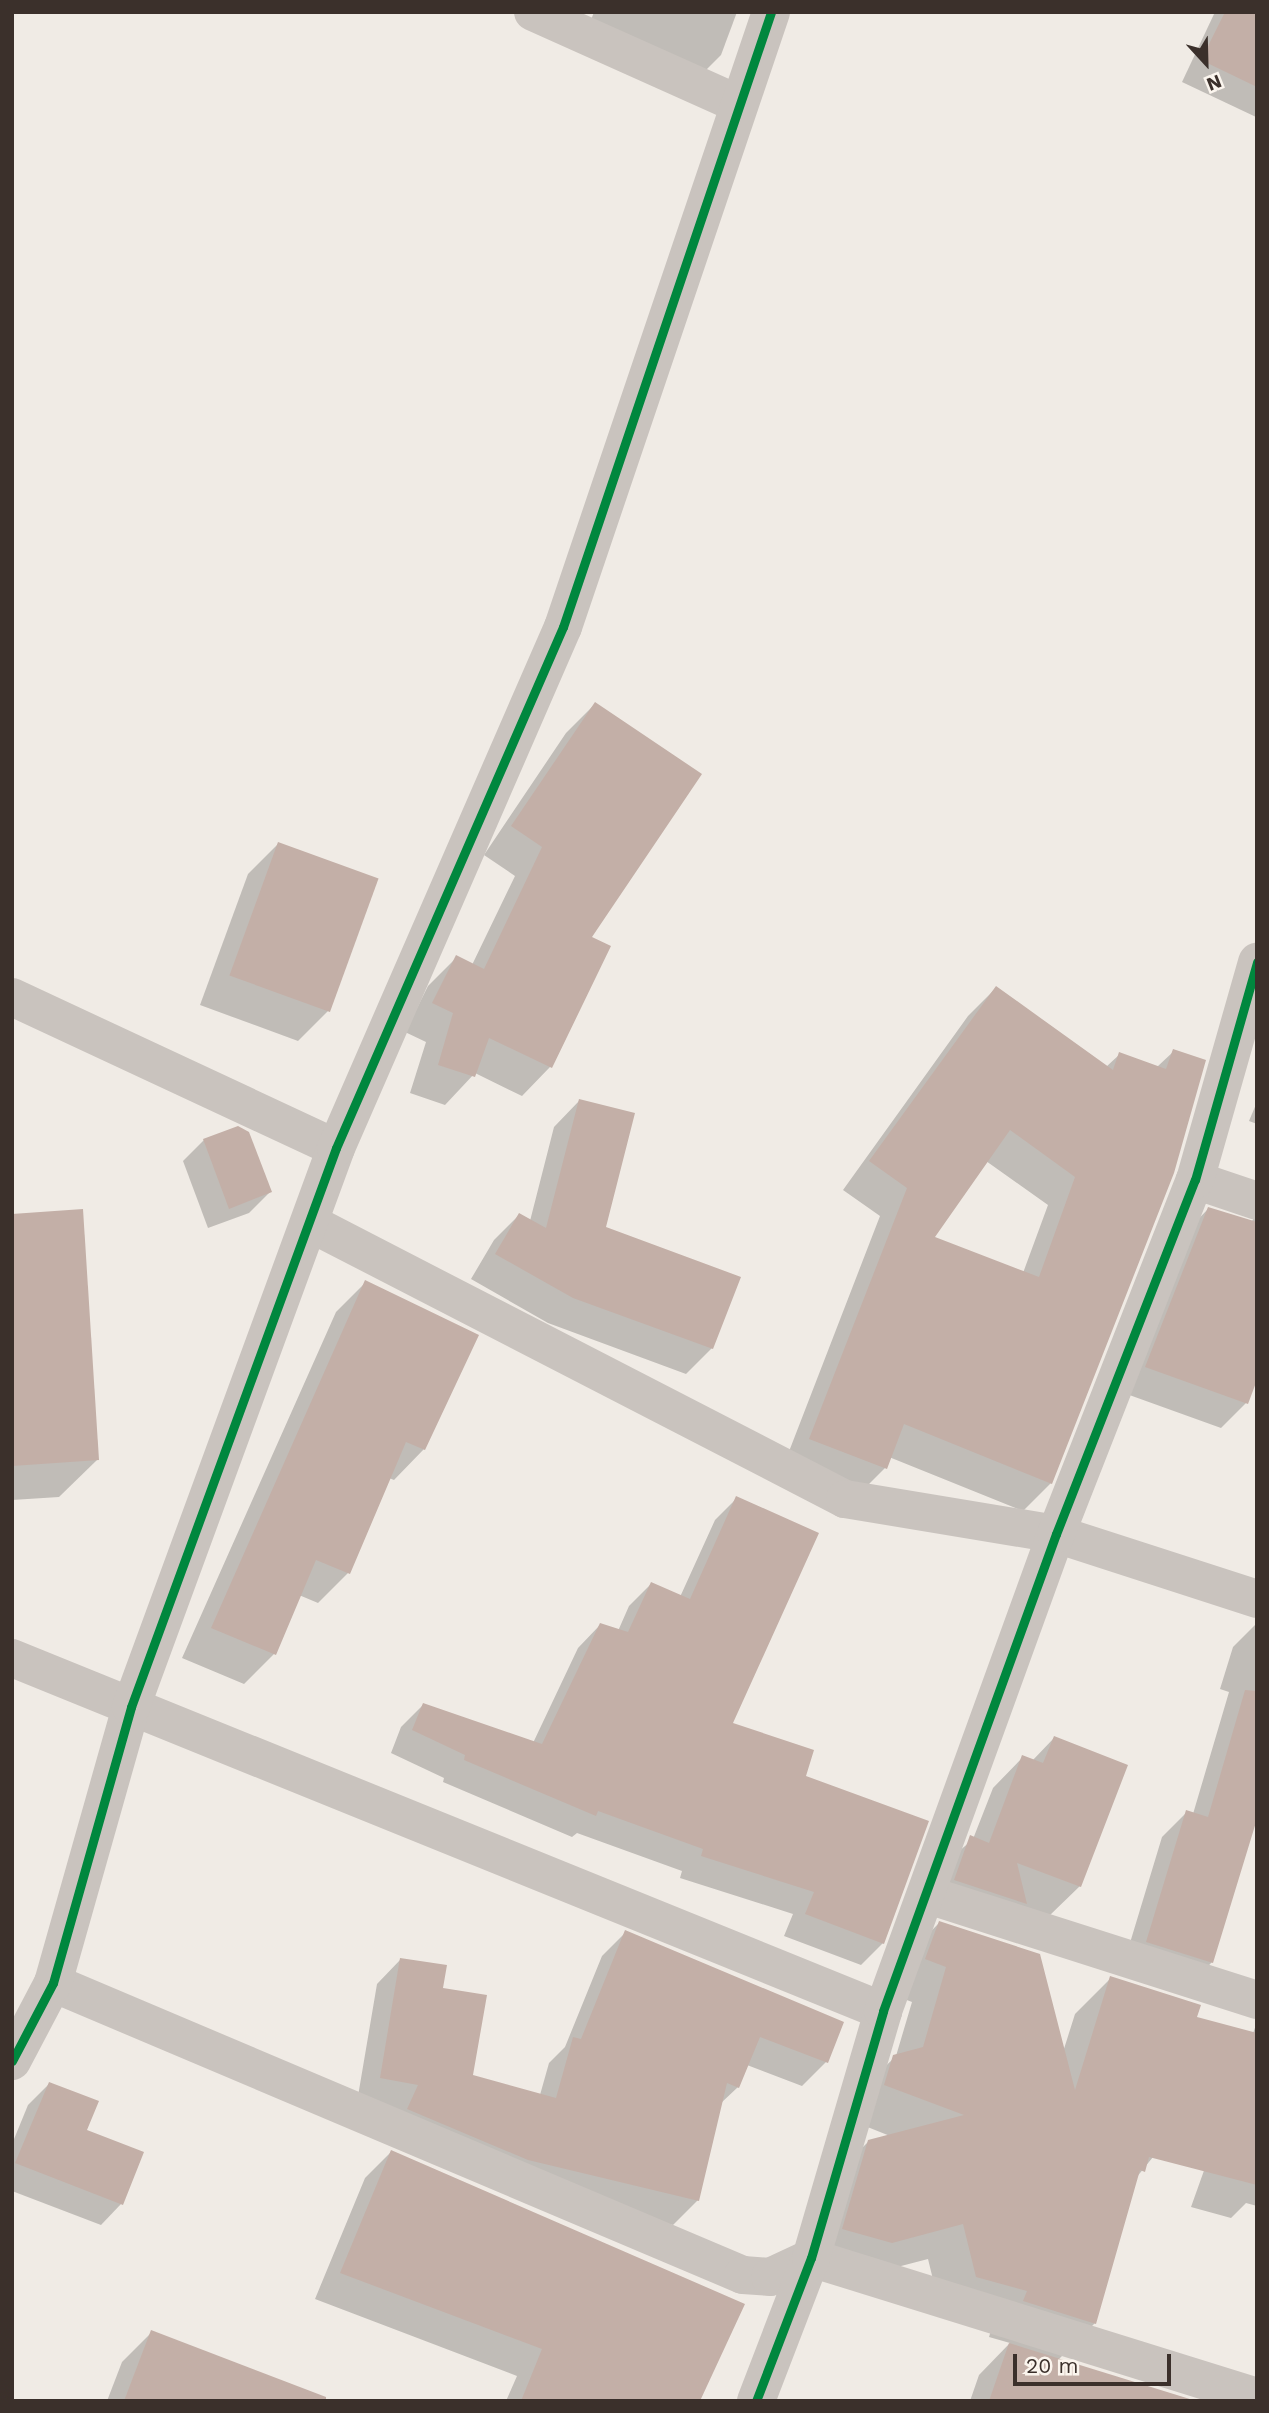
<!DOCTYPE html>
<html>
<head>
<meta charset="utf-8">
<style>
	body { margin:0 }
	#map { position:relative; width:1269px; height:2413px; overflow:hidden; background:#f0ebe5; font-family:"Work Sans",sans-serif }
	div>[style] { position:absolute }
	.shadow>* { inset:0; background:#0003 }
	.building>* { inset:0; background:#c3afa7; transform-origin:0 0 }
	.minor>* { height:38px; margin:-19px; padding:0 19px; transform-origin:19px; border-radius:19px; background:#c9c3be }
	.cycleway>* { height:9px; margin:-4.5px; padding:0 4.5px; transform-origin:4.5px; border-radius:4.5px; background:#00873e }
	span { translate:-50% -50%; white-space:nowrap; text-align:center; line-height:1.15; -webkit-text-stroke:7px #fbf5ee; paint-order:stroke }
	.frame { position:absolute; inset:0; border:14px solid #3b302b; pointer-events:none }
	.north { position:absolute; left:1171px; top:28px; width:70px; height:70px; -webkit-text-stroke:5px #fbf5ee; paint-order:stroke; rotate:158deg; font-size:19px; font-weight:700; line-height:28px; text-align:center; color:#3b302b }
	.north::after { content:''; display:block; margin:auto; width:24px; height:32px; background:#3b302b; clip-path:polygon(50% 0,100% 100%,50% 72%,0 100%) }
	.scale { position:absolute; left:1013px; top:2354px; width:158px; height:32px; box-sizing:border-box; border:4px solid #3b302b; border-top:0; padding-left:9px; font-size:21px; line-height:24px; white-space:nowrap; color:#3b302b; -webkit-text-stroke:5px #fbf5ee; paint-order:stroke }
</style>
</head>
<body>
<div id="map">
	<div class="shadow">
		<div style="clip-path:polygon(594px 12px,737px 12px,721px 55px,691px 85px,582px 44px)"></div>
		<div style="clip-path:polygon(1215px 12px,1257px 12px,1256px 117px,1182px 82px)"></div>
		<div style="clip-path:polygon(595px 704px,589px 937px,550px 1067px,522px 1096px,475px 1073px,445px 1105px,410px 1093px,426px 1042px,405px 1032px,428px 986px,457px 957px,472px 965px,515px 876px,484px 855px,566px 733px)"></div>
		<div style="clip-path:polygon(278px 844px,328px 1011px,298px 1041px,200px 1005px,248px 874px)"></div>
		<div style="clip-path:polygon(evenodd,996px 988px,1106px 1067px,1120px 1054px,1157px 1067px,1174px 1051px,1051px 1483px,1023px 1511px,889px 1457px,885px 1468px,857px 1496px,783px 1467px,880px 1216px,843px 1190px,968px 1016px,996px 988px,986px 1161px,1048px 1205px,1023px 1273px,933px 1238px,986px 1161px)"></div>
		<div style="clip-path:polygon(579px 1101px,604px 1228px,712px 1348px,686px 1374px,548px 1323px,471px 1279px,494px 1240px,519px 1215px,530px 1221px,554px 1127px)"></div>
		<div style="clip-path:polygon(1257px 1102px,1257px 1124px,1249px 1121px)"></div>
		<div style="clip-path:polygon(204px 1140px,270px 1192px,249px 1213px,208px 1228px,183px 1161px)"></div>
		<div style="clip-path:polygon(1208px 1209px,1252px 1221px,1257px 1214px,1257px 1374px,1246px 1403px,1221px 1428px,1121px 1392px,1183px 1235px)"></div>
		<div style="clip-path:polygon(12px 1216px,97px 1460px,59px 1497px,12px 1500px)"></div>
		<div style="clip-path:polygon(366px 1282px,424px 1449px,394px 1480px,389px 1478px,348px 1573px,318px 1603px,299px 1595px,274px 1654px,244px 1684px,182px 1658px,336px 1312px)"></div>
		<div style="clip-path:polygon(737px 1498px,730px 1724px,803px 1777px,883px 1943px,861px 1965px,784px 1936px,793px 1914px,680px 1878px,682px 1871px,577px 1833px,572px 1837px,443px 1782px,444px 1778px,391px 1753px,401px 1727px,423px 1705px,533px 1743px,578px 1648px,600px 1625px,618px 1631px,629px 1606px,651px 1584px,680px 1597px,715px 1520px)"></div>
		<div style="clip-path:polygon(1257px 1623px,1257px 1813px,1212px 1962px,1188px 1987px,1123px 1966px,1162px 1837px,1187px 1812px,1193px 1814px,1229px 1692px,1220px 1689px,1233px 1647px)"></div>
		<div style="clip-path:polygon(1054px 1738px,1080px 1886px,1049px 1916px,925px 1910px,940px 1868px,973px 1839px,993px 1788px,1023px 1757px,1032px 1761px)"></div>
		<div style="clip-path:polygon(939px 1923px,1063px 2052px,1075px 2014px,1111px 1978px,1153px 2157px,1136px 2178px,1095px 2323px,1058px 2360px,1141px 2401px,970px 2401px,979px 2375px,1010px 2343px,989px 2337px,992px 2327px,941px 2312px,928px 2259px,855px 2278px,808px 2264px,833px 2177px,869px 2141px,890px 2136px,850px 2120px,858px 2093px,896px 2056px,912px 2002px,891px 1994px,904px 1959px)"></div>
		<div style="clip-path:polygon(626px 1932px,826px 2062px,802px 2086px,747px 2065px,738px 2087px,720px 2104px,698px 2200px,673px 2225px,504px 2184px,357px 2102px,377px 1984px,401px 1959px,441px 1989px,471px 2076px,540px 2095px,549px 2063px,565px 2047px,602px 1956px)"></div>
		<div style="clip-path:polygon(1257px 2022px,1257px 2206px,1246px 2203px,1231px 2218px,1191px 2207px)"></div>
		<div style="clip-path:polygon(49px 2084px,85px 2131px,121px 2204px,101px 2225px,12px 2191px,12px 2144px,28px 2105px)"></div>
		<div style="clip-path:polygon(391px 2152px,698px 2401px,506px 2401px,517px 2376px,315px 2299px,365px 2178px)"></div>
		<div style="clip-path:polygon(152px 2332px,268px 2401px,107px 2401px,122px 2362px)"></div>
	</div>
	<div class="building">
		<div style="clip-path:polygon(1225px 12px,1257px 12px,1257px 87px,1201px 60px)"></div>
		<div style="clip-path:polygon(595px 702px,702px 774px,592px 937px,611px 946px,552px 1068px,489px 1038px,475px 1077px,438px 1065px,453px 1013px,432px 1003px,456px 955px,484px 969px,542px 847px,511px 826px)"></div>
		<div style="left:278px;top:842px;width:107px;height:142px;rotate:20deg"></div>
		<div style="clip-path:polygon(evenodd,996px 986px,1113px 1070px,1119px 1052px,1166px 1069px,1173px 1049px,1206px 1060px,1174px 1173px,1052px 1484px,904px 1424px,887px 1469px,809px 1439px,907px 1188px,869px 1161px,996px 986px,1010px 1130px,1075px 1177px,1039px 1277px,935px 1237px,1010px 1130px)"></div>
		<div style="clip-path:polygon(579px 1099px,635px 1113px,606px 1227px,741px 1277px,713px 1349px,573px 1298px,495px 1254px,519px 1213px,546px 1228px)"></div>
		<div style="clip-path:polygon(238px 1126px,249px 1132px,272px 1192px,229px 1209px,203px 1139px)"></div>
		<div style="clip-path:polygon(1208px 1207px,1257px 1222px,1257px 1380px,1248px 1404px,1145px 1367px)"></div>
		<div style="clip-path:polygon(83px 1209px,99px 1460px,12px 1466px,12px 1214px)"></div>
		<div style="clip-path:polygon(365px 1280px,479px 1335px,425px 1450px,406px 1442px,350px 1574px,316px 1560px,276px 1655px,211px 1628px)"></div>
		<div style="clip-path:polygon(736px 1496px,819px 1533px,733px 1723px,814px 1750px,806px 1776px,929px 1821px,884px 1944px,805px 1914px,814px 1892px,701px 1856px,703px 1849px,598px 1811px,596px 1816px,464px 1760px,465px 1755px,412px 1730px,423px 1703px,542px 1744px,600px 1623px,628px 1632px,651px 1582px,690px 1599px)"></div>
		<div style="clip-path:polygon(1245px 1690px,1257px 1691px,1257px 1819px,1213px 1963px,1146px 1942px,1186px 1810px,1208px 1817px)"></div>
		<div style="clip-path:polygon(1054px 1736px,1128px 1765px,1081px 1887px,1017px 1863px,1027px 1904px,954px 1880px,970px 1835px,989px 1843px,1022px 1755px,1043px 1763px)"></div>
		<div style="clip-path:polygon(939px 1921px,1040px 1954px,1075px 2090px,1110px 1976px,1201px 2005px,1197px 2017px,1257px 2033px,1257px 2185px,1149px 2157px,1145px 2172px,1140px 2170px,1096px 2324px,1023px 2301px,1027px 2291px,976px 2277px,963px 2224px,892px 2243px,842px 2229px,868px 2140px,964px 2115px,884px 2085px,893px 2055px,923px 2047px,946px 1967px,925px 1959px)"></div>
		<div style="clip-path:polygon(625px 1930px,844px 2022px,828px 2063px,760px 2037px,739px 2088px,727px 2083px,699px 2201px,528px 2160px,407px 2109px,418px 2085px,380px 2078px,400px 1958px,447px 1965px,443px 1988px,487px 1995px,473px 2075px,556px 2098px,573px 2037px,581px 2039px)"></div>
		<div style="clip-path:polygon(49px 2082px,99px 2101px,87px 2130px,144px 2152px,123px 2205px,15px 2163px)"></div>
		<div style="clip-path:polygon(391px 2150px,745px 2304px,700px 2401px,521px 2401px,542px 2349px,340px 2273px)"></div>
		<div style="clip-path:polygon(151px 2330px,326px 2397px,326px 2401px,124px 2401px)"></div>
		<div style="clip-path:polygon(1009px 2343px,1193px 2400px,1193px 2401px,989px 2401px)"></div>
	</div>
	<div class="minor">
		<div style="left:533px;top:12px;width:226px;rotate:24.1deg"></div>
		<div style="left:12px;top:997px;width:357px;rotate:25deg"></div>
		<div style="left:1195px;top:1180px;width:65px;rotate:18.7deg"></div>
		<div style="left:310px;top:1223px;width:602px;rotate:27.29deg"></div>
		<div style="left:845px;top:1499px;width:214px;rotate:9.4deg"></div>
		<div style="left:1056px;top:1534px;width:211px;rotate:17.9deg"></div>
		<div style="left:12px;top:1658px;width:940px;rotate:22.06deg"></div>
		<div style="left:928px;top:1895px;width:345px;rotate:17.7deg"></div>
		<div style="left:53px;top:1983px;width:749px;rotate:22.94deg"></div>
		<div style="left:743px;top:2275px;width:27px;rotate:4deg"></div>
		<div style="left:770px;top:2277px;width:45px;rotate:-24.9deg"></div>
		<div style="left:811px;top:2258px;width:467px;rotate:17.3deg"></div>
		<div style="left:12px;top:2061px;width:88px;rotate:-62.3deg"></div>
		<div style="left:53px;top:1983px;width:287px;rotate:-74.2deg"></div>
		<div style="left:131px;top:1707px;width:595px;rotate:-69.86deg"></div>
		<div style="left:336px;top:1148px;width:568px;rotate:-66.46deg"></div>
		<div style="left:563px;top:627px;width:649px;rotate:-71.31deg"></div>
		<div style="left:756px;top:2401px;width:153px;rotate:-69deg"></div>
		<div style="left:811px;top:2258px;width:257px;rotate:-73.7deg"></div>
		<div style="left:883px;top:2011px;width:507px;rotate:-70.07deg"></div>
		<div style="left:1056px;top:1534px;width:380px;rotate:-68.6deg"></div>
		<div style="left:1195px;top:1180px;width:227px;rotate:-74.1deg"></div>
	</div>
	<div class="cycleway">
		<div style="left:12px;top:2061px;width:88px;rotate:-62.3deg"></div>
		<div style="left:53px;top:1983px;width:287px;rotate:-74.2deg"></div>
		<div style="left:131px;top:1707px;width:595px;rotate:-69.86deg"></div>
		<div style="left:336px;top:1148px;width:568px;rotate:-66.46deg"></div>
		<div style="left:563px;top:627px;width:649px;rotate:-71.31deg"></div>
		<div style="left:756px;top:2401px;width:153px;rotate:-69deg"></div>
		<div style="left:811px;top:2258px;width:257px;rotate:-73.7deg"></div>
		<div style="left:883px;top:2011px;width:507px;rotate:-70.07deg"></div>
		<div style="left:1056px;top:1534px;width:380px;rotate:-68.6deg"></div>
		<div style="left:1195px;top:1180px;width:227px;rotate:-74.1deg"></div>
	</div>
	<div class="frame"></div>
	<div class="north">N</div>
	<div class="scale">20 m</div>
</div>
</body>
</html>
